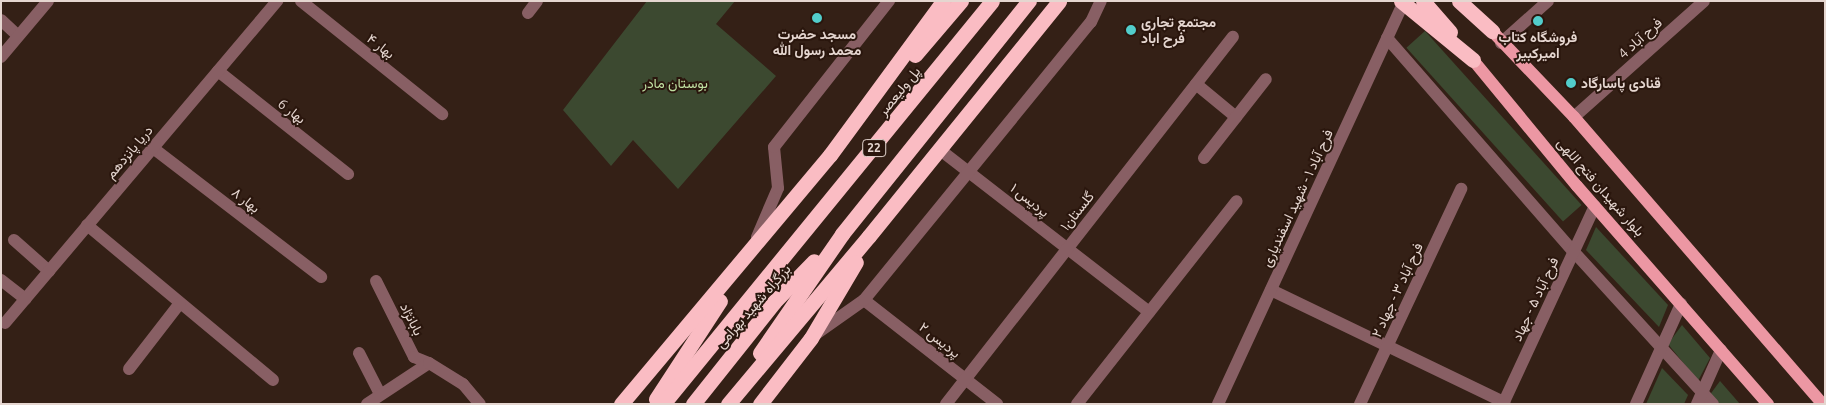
<!DOCTYPE html>
<html>
<head>
<meta charset="utf-8">
<style>
	body { margin:0 }
	#map { position:relative; width:1826px; height:405px; overflow:hidden; background:#342016; font-family:Ubuntu,Vazirmatn,sans-serif }
	div>[style] { position:absolute }
	.green>* { inset:0; background:#3c4930; transform-origin:0 0 }
	.minor>* { height:12px; margin:-6px; padding:0 6px; transform-origin:6px; border-radius:6px; background:#885f64 }
	.major>* { height:12px; margin:-6px; padding:0 6px; transform-origin:6px; border-radius:6px; background:#ec97a3 }
	.highway>* { height:15px; margin:-7.5px; padding:0 7.5px; transform-origin:7.5px; border-radius:7.5px; background:#fabcc3 }
	.dots>* { width:14px; height:14px; translate:-50% -50%; box-sizing:border-box; border:2px solid #2a160d; border-radius:50% }
	span { translate:-50% -50%; white-space:nowrap; text-align:center; line-height:1.15; -webkit-text-stroke:4px #2a160d; paint-order:stroke }
	.shield-label span { padding:1px 4px; background:#2a160d; border:1px solid; border-radius:4px; -webkit-text-stroke-width:0 }
	.shield-label { font-size:12px; color:#e5d6d0; font-weight:700 }
	.poi-label { font-size:14px; color:#e5d6d0; font-weight:700 }
	.left { translate:0 -50%; text-align:left }
	.street-label { font-size:14px; color:#e5d6d0 }
	.park-label { font-size:14px; color:#bfdfa1 }
	.frame { position:absolute; inset:0; border:2px solid #e5d6d0; pointer-events:none }
</style>
</head>
<body>
<div id="map">
	<div class="green">
		<div style="clip-path:polygon(647px 1px,735px 1px,716px 24px,776px 76px,678px 189px,633px 140px,611px 166px,563px 110px)"></div>
		<div style="left:1425px;top:31px;width:234px;height:25px;rotate:48deg"></div>
		<div style="clip-path:polygon(1596px 227px,1668px 305px,1659px 327px,1586px 250px)"></div>
		<div style="clip-path:polygon(1682px 325px,1710px 358px,1698px 381px,1668px 344px)"></div>
		<div style="clip-path:polygon(1662px 368px,1688px 395px,1684px 404px,1646px 404px)"></div>
		<div style="clip-path:polygon(1720px 381px,1740px 404px,1716px 404px,1709px 396px)"></div>
	</div>
	<div class="minor">
		<div style="left:301px;top:1px;width:181px;rotate:38.7deg"></div>
		<div style="left:528px;top:13px;width:15px;rotate:-53deg"></div>
		<div style="left:1px;top:20px;width:23px;rotate:43deg"></div>
		<div style="left:1387px;top:38px;width:284px;rotate:48.9deg"></div>
		<div style="left:1574px;top:252px;width:206px;rotate:47.6deg"></div>
		<div style="left:1501px;top:43px;width:63px;rotate:-41.8deg"></div>
		<div style="left:1px;top:57px;width:73px;rotate:-50deg"></div>
		<div style="left:218px;top:71px;width:166px;rotate:38.4deg"></div>
		<div style="left:1196px;top:84px;width:52px;rotate:39.5deg"></div>
		<div style="left:1574px;top:117px;width:174px;rotate:-41.7deg"></div>
		<div style="left:153px;top:148px;width:212px;rotate:37.5deg"></div>
		<div style="left:939px;top:149px;width:266px;rotate:37.8deg"></div>
		<div style="left:1204px;top:158px;width:100px;rotate:-51.9deg"></div>
		<div style="left:87px;top:225px;width:242px;rotate:39.8deg"></div>
		<div style="left:757px;top:237px;width:53px;rotate:-66.8deg"></div>
		<div style="left:778px;top:188px;width:41px;rotate:-95.6deg"></div>
		<div style="left:774px;top:147px;width:186px;rotate:-51.8deg"></div>
		<div style="left:14px;top:240px;width:47px;rotate:41.5deg"></div>
		<div style="left:1px;top:280px;width:31px;rotate:38deg"></div>
		<div style="left:376px;top:281px;width:85px;rotate:63.4deg"></div>
		<div style="left:414px;top:357px;width:16px;rotate:22deg"></div>
		<div style="left:1271px;top:290px;width:259px;rotate:25.7deg"></div>
		<div style="left:864px;top:300px;width:169px;rotate:38deg"></div>
		<div style="left:5px;top:323px;width:422px;rotate:-49.8deg"></div>
		<div style="left:813px;top:336px;width:62px;rotate:-35.2deg"></div>
		<div style="left:864px;top:300px;width:359px;rotate:-50.8deg"></div>
		<div style="left:1091px;top:22px;width:23px;rotate:-65deg"></div>
		<div style="left:359px;top:353px;width:46px;rotate:62.9deg"></div>
		<div style="left:129px;top:369px;width:83px;rotate:-52.3deg"></div>
		<div style="left:367px;top:404px;width:74px;rotate:-33.5deg"></div>
		<div style="left:429px;top:363px;width:40px;rotate:32deg"></div>
		<div style="left:463px;top:384px;width:26px;rotate:50deg"></div>
		<div style="left:946px;top:404px;width:466px;rotate:-52deg"></div>
		<div style="left:1077px;top:404px;width:258px;rotate:-51.8deg"></div>
		<div style="left:1218px;top:404px;width:441px;rotate:-65.2deg"></div>
		<div style="left:1360px;top:404px;width:238px;rotate:-64.8deg"></div>
		<div style="left:1503px;top:404px;width:218px;rotate:-65.1deg"></div>
		<div style="left:1636px;top:404px;width:110px;rotate:-65.8deg"></div>
		<div style="left:1697px;top:404px;width:59px;rotate:-66deg"></div>
	</div>
	<div class="major">
		<div style="left:1492px;top:31px;width:119px;rotate:46.4deg"></div>
		<div style="left:1574px;top:117px;width:380px;rotate:49.1deg"></div>
		<div style="left:1473px;top:60px;width:163px;rotate:50.5deg"></div>
		<div style="left:1577px;top:186px;width:290px;rotate:48.8deg"></div>
	</div>
	<div class="highway">
		<div style="left:1401px;top:1px;width:93px;rotate:39.3deg"></div>
		<div style="left:1423px;top:1px;width:41px;rotate:48.9deg"></div>
		<div style="left:1459px;top:1px;width:45px;rotate:42.3deg"></div>
		<div style="left:915px;top:55px;width:71px;rotate:-49.6deg"></div>
		<div style="left:760px;top:353px;width:145px;rotate:-55.4deg"></div>
		<div style="left:842px;top:234px;width:299px;rotate:-51.3deg"></div>
		<div style="left:656px;top:399px;width:117px;rotate:-56.9deg"></div>
		<div style="left:621px;top:404px;width:325px;rotate:-50deg"></div>
		<div style="left:830px;top:155px;width:191px;rotate:-53.7deg"></div>
		<div style="left:663px;top:404px;width:520px;rotate:-50.77deg"></div>
		<div style="left:693px;top:404px;width:130px;rotate:-51.5deg"></div>
		<div style="left:774px;top:302px;width:57px;rotate:-45.7deg"></div>
		<div style="left:728px;top:404px;width:219px;rotate:-50deg"></div>
		<div style="left:869px;top:236px;width:302px;rotate:-51deg"></div>
		<div style="left:760px;top:404px;width:83px;rotate:-52.3deg"></div>
		<div style="left:811px;top:338px;width:88px;rotate:-59.4deg"></div>
	</div>
	<div class="dots">
		<div style="left:817px;top:18px;background:#52cdcb"></div>
		<div style="left:1538px;top:21px;background:#52cdcb"></div>
		<div style="left:1131px;top:30px;background:#52cdcb"></div>
		<div style="left:1571px;top:83px;background:#52cdcb"></div>
	</div>
	<div class="shield-label">
		<span style="left:874px;top:148px">22</span>
	</div>
	<div class="poi-label">
		<span class="left" style="left:1141px;top:30px">مجتمع تجاری<br>فرح اباد</span>
		<span style="left:817px;top:42px">مسجد حضرت<br>محمد رسول الله</span>
		<span style="left:1538px;top:45px">فروشگاه کتاب<br>امیرکبیر</span>
		<span class="left" style="left:1581px;top:83px">قنادی پاسارگاد</span>
	</div>
	<div class="street-label">
		<span style="left:1640px;top:38px;rotate:-42deg">فرح آباد 4</span>
		<span style="left:381px;top:46px;rotate:38deg">بهار ۴</span>
		<span style="left:899px;top:91px;rotate:-51deg">پل ولیعصر</span>
		<span style="left:292px;top:111px;rotate:38deg">بهار 6</span>
		<span style="left:129px;top:152px;rotate:-50deg">دریا پانزدهم</span>
		<span style="left:1601px;top:187px;rotate:49deg">بلوار شهیدان فتح اللهی</span>
		<span style="left:1297px;top:198px;rotate:-65deg">فرح آباد ۱ - شهید اسفندیاری</span>
		<span style="left:246px;top:200px;rotate:38deg">بهار ۸</span>
		<span style="left:1030px;top:200px;rotate:38deg">پردیس ۱</span>
		<span style="left:1077px;top:211px;rotate:-52deg">گلستان۱</span>
		<span style="left:1397px;top:290px;rotate:-65deg">فرح آباد ۳ - جهاد ۲</span>
		<span style="left:1535px;top:299px;rotate:-65deg">فرح آباد ۵ - جهاد</span>
		<span style="left:753px;top:306px;rotate:-49deg">بزرگراه شهید بهرامی</span>
		<span style="left:412px;top:319px;rotate:63deg">بابانژاد</span>
		<span style="left:940px;top:340px;rotate:38deg">پردیس ۲</span>
	</div>
	<div class="park-label">
		<span style="left:675px;top:83px">بوستان مادر</span>
	</div>
	<div class="frame"></div>
</div>
</body>
</html>
